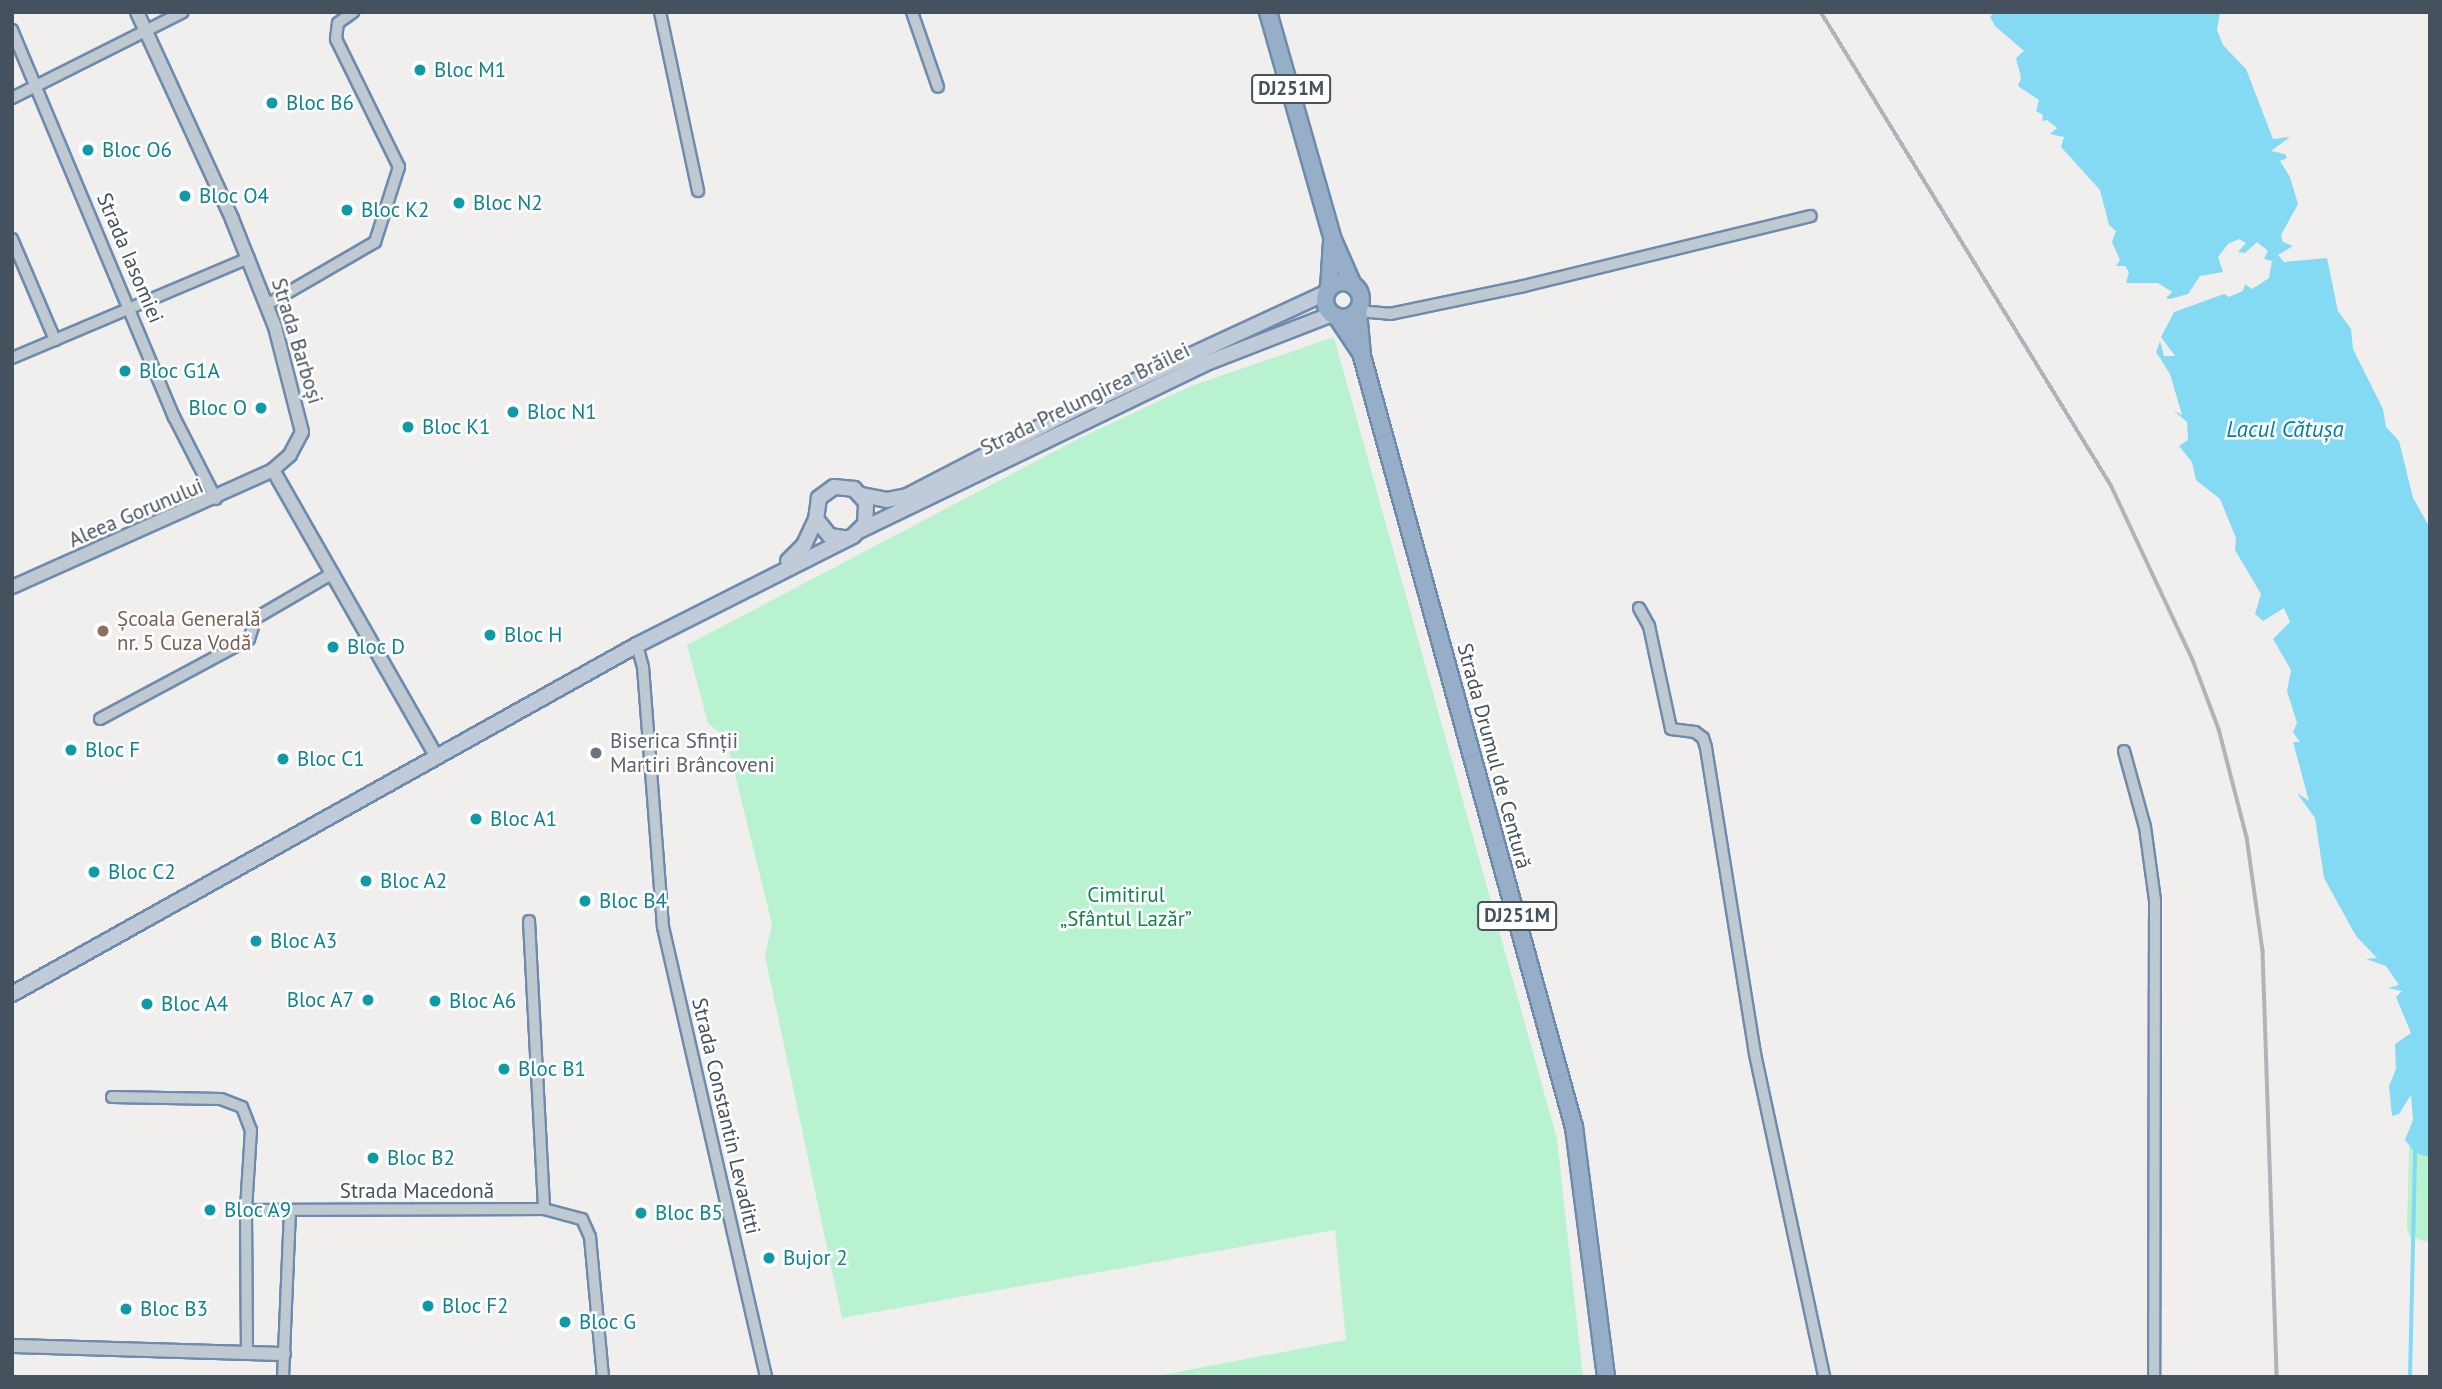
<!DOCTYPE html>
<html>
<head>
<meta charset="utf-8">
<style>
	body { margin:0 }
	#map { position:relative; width:2442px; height:1389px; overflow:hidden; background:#f1eeee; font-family:"PT Sans",sans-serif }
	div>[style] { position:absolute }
	.green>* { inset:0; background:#b9f2d0 }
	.water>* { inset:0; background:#83daf2 }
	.stream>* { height:3.5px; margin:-1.75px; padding:0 1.75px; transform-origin:1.75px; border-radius:1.75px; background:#83daf2 }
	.roads { filter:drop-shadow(2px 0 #6e8bad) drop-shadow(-2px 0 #6e8bad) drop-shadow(0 2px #6e8bad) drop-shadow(0 -2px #6e8bad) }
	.minor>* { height:10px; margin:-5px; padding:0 5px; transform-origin:5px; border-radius:5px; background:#bec9d1 }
	.tertiary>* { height:12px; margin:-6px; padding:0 6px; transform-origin:6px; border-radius:6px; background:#bec9d1 }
	.secondary>* { height:14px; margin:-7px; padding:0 7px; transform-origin:7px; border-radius:7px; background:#bfcbd9 }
	.trunk>* { height:16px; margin:-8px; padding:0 8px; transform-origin:8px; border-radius:8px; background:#97aec8 }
	.trunk>.ring { margin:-8px; padding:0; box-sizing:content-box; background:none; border:16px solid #97aec8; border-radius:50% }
	.rail>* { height:3.5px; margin:-1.75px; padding:0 1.75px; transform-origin:1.75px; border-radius:1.75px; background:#b0b3b9 }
	.dots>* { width:19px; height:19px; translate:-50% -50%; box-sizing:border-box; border:4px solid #fff; border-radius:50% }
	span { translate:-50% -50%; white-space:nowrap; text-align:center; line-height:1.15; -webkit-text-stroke:5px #fff; paint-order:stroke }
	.shield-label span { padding:2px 5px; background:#fff; border:2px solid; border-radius:5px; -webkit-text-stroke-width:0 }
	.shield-label { font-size:19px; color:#45515d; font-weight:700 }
	.culture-label { font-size:21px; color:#0d838f }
	.left { translate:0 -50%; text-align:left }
	.right { translate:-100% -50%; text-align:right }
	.street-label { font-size:21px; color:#45515d }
	.education-label { font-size:21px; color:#785e54 }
	.worship-label { font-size:21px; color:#5b616d }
	.park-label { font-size:21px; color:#10844b }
	.water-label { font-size:23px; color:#0480a3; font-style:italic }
	.frame { position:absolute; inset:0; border:14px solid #45515d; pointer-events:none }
</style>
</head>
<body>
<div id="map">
	<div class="green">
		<div style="clip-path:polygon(1334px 337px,1557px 1139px,1583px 1377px,1151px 1377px,1346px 1340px,1335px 1230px,842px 1318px,765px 956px,772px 924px,726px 738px,708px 723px,687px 645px,1082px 437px,1191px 386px)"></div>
		<div style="clip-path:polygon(2409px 1147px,2430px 1157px,2430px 1243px,2409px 1236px,2407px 1227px)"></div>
	</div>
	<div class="water">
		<div style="clip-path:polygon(1994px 12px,2220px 12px,2217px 30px,2223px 45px,2246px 69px,2273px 139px,2290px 137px,2271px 151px,2285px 154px,2287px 158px,2280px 161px,2290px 177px,2298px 204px,2281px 235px,2283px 242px,2293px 246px,2278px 255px,2284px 262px,2327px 258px,2338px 311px,2351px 329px,2353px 349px,2383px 409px,2386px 427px,2399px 441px,2413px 498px,2430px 528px,2430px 1157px,2415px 1153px,2405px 1140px,2413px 1120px,2411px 1095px,2399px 1114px,2392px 1116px,2389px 1086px,2396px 1069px,2395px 1044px,2411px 1033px,2396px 997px,2402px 991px,2388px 988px,2399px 985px,2386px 966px,2366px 959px,2377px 958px,2356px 936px,2324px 878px,2315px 818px,2297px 793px,2309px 801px,2293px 742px,2300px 742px,2293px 732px,2297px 723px,2287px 691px,2291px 670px,2273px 639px,2290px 622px,2284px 608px,2263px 621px,2255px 614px,2261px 594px,2235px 550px,2236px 538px,2220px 499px,2196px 480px,2192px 462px,2179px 446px,2188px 440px,2187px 422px,2173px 410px,2182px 415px,2170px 374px,2156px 352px,2160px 341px,2164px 356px,2175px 356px,2161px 337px,2174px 312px,2224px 294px,2229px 297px,2243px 291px,2245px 284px,2252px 289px,2269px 278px,2272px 261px,2264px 259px,2268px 251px,2257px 242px,2245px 253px,2238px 252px,2246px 243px,2239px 239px,2228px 244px,2218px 257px,2223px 272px,2200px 276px,2188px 294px,2170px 299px,2166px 298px,2172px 292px,2158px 283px,2126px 283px,2129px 272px,2125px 266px,2116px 266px,2120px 260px,2112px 242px,2116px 231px,2109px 225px,2100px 190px,2061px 147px,2064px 137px,2050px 134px,2057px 128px,2047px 120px,2042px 121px,2043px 115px,2036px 111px,2039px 100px,2018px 86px,2021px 78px,2016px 58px,2024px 51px,1995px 26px,1990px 17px)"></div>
	</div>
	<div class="stream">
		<div style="left:2410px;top:1377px;width:224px;rotate:-88.7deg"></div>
	</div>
	<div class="roads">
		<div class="minor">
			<div style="left:660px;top:12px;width:183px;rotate:78deg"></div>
			<div style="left:912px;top:12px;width:79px;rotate:70.9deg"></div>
			<div style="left:12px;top:30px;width:420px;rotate:67.3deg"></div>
			<div style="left:174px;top:417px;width:92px;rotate:62.9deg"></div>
			<div style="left:12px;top:98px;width:191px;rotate:-26.7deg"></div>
			<div style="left:12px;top:239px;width:110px;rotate:66.9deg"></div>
			<div style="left:268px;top:304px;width:124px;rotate:-30.1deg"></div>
			<div style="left:375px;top:242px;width:79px;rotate:-72.3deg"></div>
			<div style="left:399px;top:167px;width:143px;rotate:-116.2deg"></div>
			<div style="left:336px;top:39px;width:16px;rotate:-83deg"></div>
			<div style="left:338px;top:23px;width:19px;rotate:-36deg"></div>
			<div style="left:1358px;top:311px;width:32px;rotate:5deg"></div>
			<div style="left:1390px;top:314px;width:137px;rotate:-11.8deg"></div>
			<div style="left:1524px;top:286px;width:295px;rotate:-13.7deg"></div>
			<div style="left:12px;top:358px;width:257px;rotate:-22.9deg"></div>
			<div style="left:1639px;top:608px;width:21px;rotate:61deg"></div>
			<div style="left:1649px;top:626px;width:105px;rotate:77.9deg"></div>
			<div style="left:1671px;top:729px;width:24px;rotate:7deg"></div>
			<div style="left:1695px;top:732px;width:10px;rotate:37deg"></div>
			<div style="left:1703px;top:738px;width:10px;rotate:73deg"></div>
			<div style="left:1706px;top:748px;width:310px;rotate:80.9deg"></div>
			<div style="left:1755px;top:1054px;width:330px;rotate:77.9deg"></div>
			<div style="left:637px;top:645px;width:23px;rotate:75deg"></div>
			<div style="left:643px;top:667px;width:261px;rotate:85.6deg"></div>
			<div style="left:663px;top:927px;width:462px;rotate:77.1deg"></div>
			<div style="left:100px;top:719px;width:169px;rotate:-28.2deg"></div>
			<div style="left:249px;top:639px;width:22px;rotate:-72deg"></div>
			<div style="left:256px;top:618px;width:89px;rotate:-30.3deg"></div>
			<div style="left:2124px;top:751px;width:79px;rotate:74.6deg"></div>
			<div style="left:2145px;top:827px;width:74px;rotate:82.2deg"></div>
			<div style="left:2155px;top:900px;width:477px;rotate:90.1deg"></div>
			<div style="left:529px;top:921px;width:288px;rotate:87deg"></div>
			<div style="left:544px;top:1209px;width:39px;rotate:15deg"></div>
			<div style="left:582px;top:1219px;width:20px;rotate:66deg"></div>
			<div style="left:590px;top:1237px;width:141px;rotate:84.7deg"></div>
			<div style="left:112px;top:1097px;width:109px;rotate:1.1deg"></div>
			<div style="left:221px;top:1099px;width:22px;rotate:21deg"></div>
			<div style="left:242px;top:1107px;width:25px;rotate:69deg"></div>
			<div style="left:251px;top:1130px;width:80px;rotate:93.6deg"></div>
			<div style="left:246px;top:1210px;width:298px;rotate:-0.2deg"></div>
			<div style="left:246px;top:1210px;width:142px;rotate:89.6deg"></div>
			<div style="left:283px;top:1377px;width:166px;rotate:-87.6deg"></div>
		</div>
		<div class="tertiary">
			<div style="left:137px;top:12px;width:228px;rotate:65.3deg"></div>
			<div style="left:232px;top:219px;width:116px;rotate:68.3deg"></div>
			<div style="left:275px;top:327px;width:108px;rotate:75.6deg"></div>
			<div style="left:302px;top:432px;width:26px;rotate:118deg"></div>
			<div style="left:290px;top:455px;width:23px;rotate:139deg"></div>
			<div style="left:273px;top:470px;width:331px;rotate:60.3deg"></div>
			<div style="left:12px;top:587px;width:286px;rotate:-24.1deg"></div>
			<div style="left:12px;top:1346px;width:272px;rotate:1.7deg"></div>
		</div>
		<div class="secondary">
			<div style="left:862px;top:495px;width:25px;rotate:11deg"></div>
			<div style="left:887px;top:500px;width:20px;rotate:-11deg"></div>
			<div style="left:907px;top:496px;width:194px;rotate:-27.4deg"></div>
			<div style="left:1079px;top:407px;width:272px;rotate:-24.8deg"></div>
			<div style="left:861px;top:530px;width:381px;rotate:-25.8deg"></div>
			<div style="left:1204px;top:364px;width:137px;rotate:-21.3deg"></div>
			<div style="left:788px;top:561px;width:23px;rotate:-45deg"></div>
			<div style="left:804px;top:545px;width:29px;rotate:-65deg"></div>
			<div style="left:12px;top:994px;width:716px;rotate:-29.18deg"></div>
			<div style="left:637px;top:645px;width:242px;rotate:-26.8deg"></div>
			<div style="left:853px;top:536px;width:17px;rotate:-45deg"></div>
			<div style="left:865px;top:524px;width:22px;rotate:-87deg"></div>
			<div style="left:866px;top:502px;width:18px;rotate:-133deg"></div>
			<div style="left:854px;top:489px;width:20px;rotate:-174deg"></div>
			<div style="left:834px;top:487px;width:19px;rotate:144deg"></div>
			<div style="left:819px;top:498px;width:21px;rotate:98deg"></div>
			<div style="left:816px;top:519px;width:22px;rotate:51deg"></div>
			<div style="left:830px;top:536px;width:15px;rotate:8deg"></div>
		</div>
		<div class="trunk">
			<div style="left:1268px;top:12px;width:237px;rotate:74.1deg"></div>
			<div style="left:1333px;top:240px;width:47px;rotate:66.2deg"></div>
			<div class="ring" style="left:1325px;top:282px;width:20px;height:20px"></div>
			<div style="left:1329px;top:288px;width:46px;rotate:-86.3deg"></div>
			<div style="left:1358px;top:311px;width:45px;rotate:84.9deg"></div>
			<div style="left:1362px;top:356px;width:800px;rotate:74.63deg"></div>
			<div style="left:1574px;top:1127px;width:252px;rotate:82.7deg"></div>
			<div style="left:1337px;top:317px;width:43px;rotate:56.3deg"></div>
		</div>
	</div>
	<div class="rail">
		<div style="left:1821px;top:12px;width:555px;rotate:58.49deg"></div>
		<div style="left:2111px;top:485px;width:193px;rotate:64.9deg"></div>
		<div style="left:2193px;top:660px;width:74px;rotate:69.4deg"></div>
		<div style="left:2219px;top:729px;width:112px;rotate:75.5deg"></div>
		<div style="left:2247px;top:837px;width:115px;rotate:82deg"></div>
		<div style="left:2263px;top:951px;width:426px;rotate:88.1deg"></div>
	</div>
	<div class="dots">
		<div style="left:420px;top:70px;background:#0f9aa8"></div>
		<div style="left:272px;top:103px;background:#0f9aa8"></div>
		<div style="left:88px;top:150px;background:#0f9aa8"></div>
		<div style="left:185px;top:196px;background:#0f9aa8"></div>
		<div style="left:459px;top:203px;background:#0f9aa8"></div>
		<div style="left:347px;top:210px;background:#0f9aa8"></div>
		<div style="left:125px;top:371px;background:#0f9aa8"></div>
		<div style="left:261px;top:408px;background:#0f9aa8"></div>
		<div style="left:513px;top:412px;background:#0f9aa8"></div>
		<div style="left:408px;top:427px;background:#0f9aa8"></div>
		<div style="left:103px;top:631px;background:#8d6e63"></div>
		<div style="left:490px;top:635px;background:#0f9aa8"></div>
		<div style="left:333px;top:647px;background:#0f9aa8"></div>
		<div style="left:71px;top:750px;background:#0f9aa8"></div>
		<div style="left:596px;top:753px;background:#6b7280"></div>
		<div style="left:283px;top:759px;background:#0f9aa8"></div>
		<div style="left:476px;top:819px;background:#0f9aa8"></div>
		<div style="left:94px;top:872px;background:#0f9aa8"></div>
		<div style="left:366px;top:881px;background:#0f9aa8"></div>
		<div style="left:585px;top:901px;background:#0f9aa8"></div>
		<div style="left:256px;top:941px;background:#0f9aa8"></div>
		<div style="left:368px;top:1000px;background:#0f9aa8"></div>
		<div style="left:435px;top:1001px;background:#0f9aa8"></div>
		<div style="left:147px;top:1004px;background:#0f9aa8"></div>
		<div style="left:504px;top:1069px;background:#0f9aa8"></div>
		<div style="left:373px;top:1158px;background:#0f9aa8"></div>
		<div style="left:210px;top:1210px;background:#0f9aa8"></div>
		<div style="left:641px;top:1213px;background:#0f9aa8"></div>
		<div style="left:769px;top:1258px;background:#0f9aa8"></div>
		<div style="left:428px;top:1306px;background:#0f9aa8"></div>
		<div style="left:126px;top:1309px;background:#0f9aa8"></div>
		<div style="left:565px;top:1322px;background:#0f9aa8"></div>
	</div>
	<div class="shield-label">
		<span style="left:1291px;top:89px">DJ251M</span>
		<span style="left:1517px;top:916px">DJ251M</span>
	</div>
	<div class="culture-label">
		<span class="left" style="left:434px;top:70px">Bloc M1</span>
		<span class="left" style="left:286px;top:103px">Bloc B6</span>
		<span class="left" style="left:102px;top:150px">Bloc O6</span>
		<span class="left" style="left:199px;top:196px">Bloc O4</span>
		<span class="left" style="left:473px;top:203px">Bloc N2</span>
		<span class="left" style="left:361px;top:210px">Bloc K2</span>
		<span class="left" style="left:139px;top:371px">Bloc G1A</span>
		<span class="right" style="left:247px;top:408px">Bloc O</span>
		<span class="left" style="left:527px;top:412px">Bloc N1</span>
		<span class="left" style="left:422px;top:427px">Bloc K1</span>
		<span class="left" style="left:504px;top:635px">Bloc H</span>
		<span class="left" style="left:347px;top:647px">Bloc D</span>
		<span class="left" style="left:85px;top:750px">Bloc F</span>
		<span class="left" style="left:297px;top:759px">Bloc C1</span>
		<span class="left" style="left:490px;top:819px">Bloc A1</span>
		<span class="left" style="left:108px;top:872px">Bloc C2</span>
		<span class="left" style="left:380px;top:881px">Bloc A2</span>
		<span class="left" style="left:599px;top:901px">Bloc B4</span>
		<span class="left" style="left:270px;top:941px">Bloc A3</span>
		<span class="right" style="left:354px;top:1000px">Bloc A7</span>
		<span class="left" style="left:449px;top:1001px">Bloc A6</span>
		<span class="left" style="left:161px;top:1004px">Bloc A4</span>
		<span class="left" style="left:518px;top:1069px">Bloc B1</span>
		<span class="left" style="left:387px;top:1158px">Bloc B2</span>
		<span class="left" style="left:224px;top:1210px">Bloc A9</span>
		<span class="left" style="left:655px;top:1213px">Bloc B5</span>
		<span class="left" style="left:783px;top:1258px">Bujor 2</span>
		<span class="left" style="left:442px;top:1306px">Bloc F2</span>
		<span class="left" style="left:140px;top:1309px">Bloc B3</span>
		<span class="left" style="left:579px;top:1322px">Bloc G</span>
	</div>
	<div class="street-label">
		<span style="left:130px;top:258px;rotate:67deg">Strada Iasomiei</span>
		<span style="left:297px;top:341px;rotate:73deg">Strada Barboși</span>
		<span style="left:1085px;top:399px;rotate:-26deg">Strada Prelungirea Brăilei</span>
		<span style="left:136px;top:513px;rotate:-23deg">Aleea Gorunului</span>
		<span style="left:1494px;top:756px;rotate:75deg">Strada Drumul de Centură</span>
		<span style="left:726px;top:1116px;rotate:77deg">Strada Constantin Levaditti</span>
		<span style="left:417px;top:1191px">Strada Macedonă</span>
	</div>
	<div class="education-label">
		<span class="left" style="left:117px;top:631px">Școala Generală<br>nr. 5 Cuza Vodă</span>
	</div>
	<div class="worship-label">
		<span class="left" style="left:610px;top:753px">Biserica Sfinții<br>Martiri Brâncoveni</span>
	</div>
	<div class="park-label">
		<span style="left:1126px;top:907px">Cimitirul<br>„Sfântul Lazăr”</span>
	</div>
	<div class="water-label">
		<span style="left:2285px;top:429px">Lacul Cătușa</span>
	</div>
	<div class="frame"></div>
</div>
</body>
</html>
